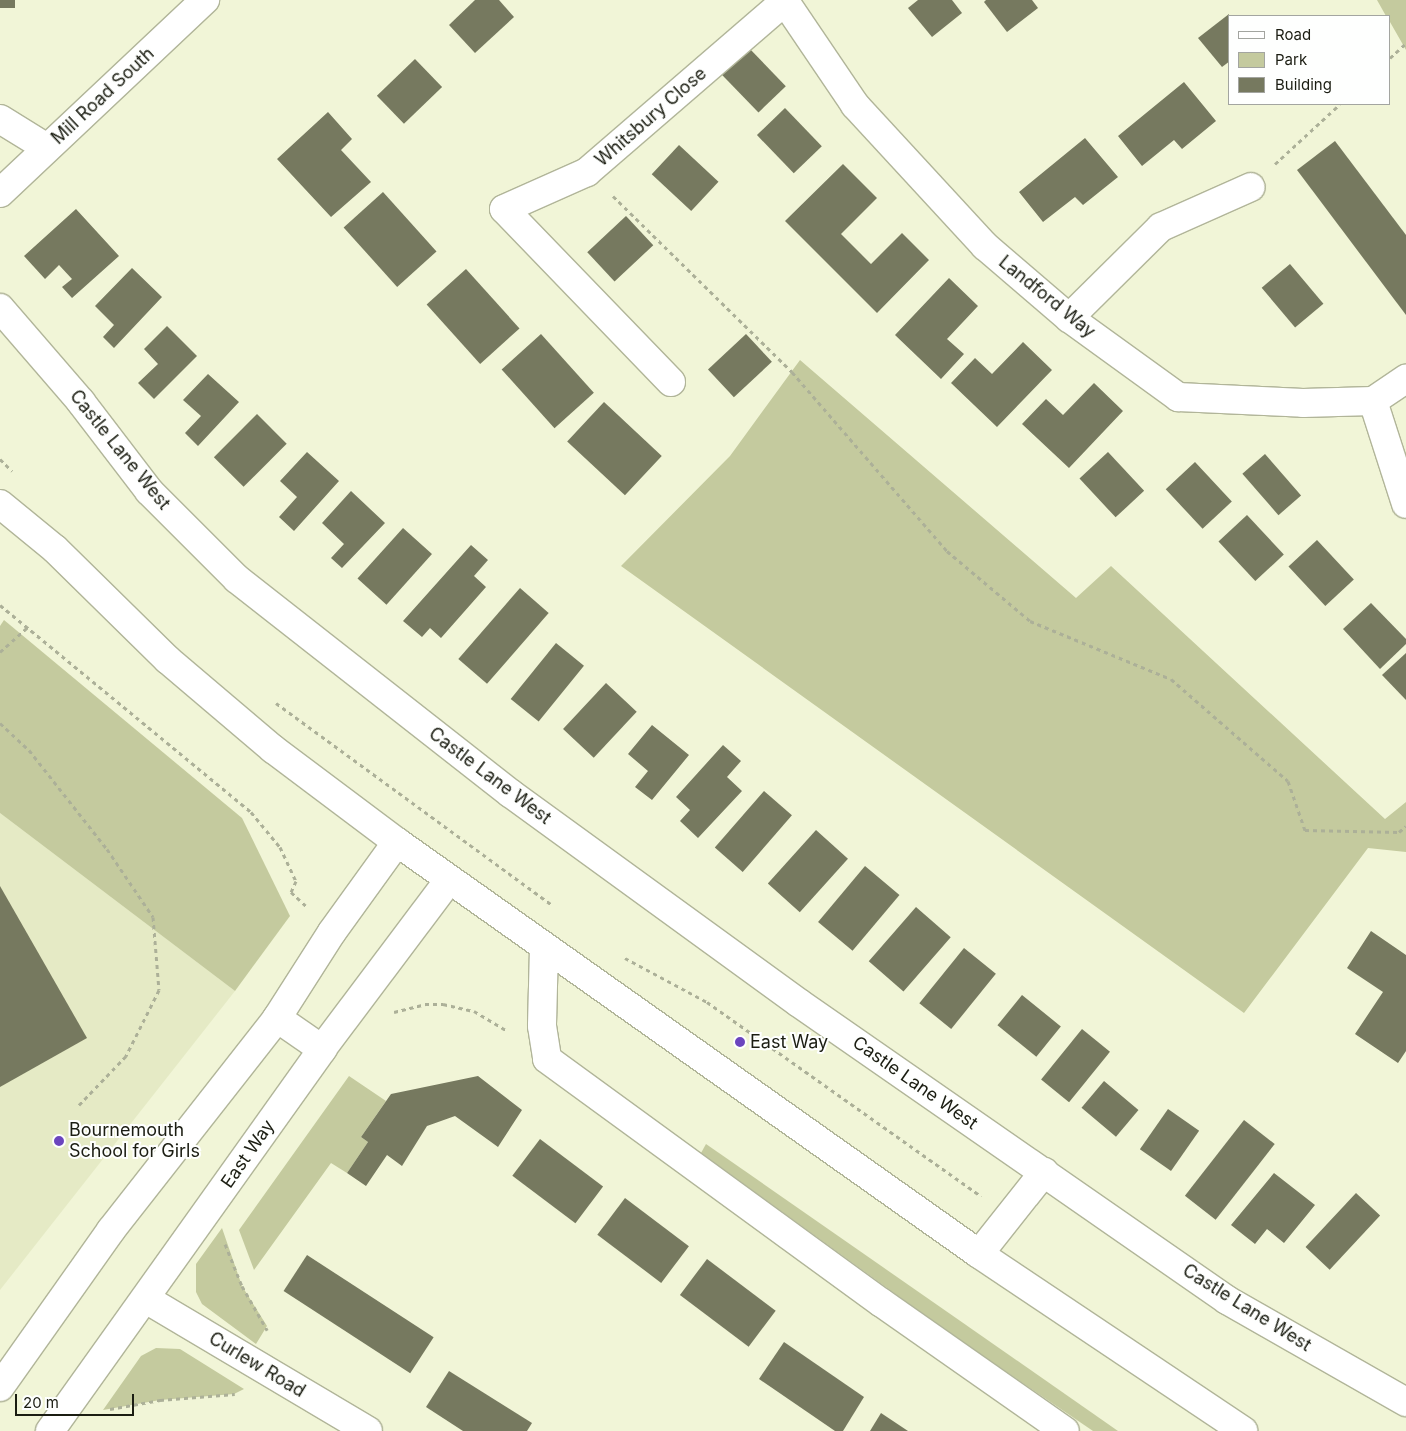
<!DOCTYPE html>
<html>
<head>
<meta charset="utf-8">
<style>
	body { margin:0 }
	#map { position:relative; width:1406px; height:1431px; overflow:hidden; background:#f1f5d7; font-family:Inter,sans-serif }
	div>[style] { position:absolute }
	.built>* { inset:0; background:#e5eac5 }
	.green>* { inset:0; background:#c4ca9e }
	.building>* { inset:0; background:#76795f; transform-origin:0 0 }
	.path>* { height:3px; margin-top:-1.5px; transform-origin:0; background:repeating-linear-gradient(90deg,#acb098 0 4px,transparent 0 8px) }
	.roads { filter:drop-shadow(1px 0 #b1b599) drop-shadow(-1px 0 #b1b599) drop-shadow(0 1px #b1b599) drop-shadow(0 -1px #b1b599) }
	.minor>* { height:28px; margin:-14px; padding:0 14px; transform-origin:14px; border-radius:14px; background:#fff }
	.major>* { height:28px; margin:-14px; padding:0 14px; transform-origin:14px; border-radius:14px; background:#fff }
	.dots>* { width:14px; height:14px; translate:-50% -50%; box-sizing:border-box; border:2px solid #fefffe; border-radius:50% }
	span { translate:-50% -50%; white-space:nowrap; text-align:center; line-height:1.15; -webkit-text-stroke:4px #fefffe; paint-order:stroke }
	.street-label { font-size:18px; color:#1b1d12 }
	.poi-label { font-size:18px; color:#1b1d12 }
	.left { translate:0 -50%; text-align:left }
	.legend { position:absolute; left:1228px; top:15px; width:162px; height:90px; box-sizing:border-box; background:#fefffe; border:1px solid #a3a5a0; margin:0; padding:6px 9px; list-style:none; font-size:15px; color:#1b1d12 }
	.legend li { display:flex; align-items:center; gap:10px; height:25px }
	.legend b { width:25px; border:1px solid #a3a5a0 }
	.scale { position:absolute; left:15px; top:1394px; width:119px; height:22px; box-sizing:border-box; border:2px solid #1b1d12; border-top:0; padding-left:6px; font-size:15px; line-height:18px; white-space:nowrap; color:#1b1d12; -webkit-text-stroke:4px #fefffe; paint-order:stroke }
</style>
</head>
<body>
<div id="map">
	<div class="built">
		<div style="clip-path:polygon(0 813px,235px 991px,0 1290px)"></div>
	</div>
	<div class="green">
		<div style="clip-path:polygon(1377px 0,1406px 0,1406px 50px,1390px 22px,1390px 16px,1386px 16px)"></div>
		<div style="clip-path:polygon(800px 360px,1076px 598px,1111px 566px,1385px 819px,1406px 802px,1406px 852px,1368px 848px,1244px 1013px,621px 566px,730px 456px)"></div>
		<div style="clip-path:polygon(4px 620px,242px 818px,290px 916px,235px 991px,0 813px,0 626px)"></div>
		<div style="clip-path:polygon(349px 1076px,386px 1101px,361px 1137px,368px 1142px,347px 1173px,331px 1163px,254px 1270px,239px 1230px)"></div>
		<div style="clip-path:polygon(706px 1144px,956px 1318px,1118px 1431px,1093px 1431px,945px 1330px,701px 1153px)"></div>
		<div style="clip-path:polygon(222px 1228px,242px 1286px,267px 1326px,256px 1344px,202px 1304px,196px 1292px,196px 1264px)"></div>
		<div style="clip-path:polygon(156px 1348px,180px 1349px,244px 1389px,234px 1394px,160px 1400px,103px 1410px,141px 1356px)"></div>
	</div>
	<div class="building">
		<div style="left:0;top:0;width:15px;height:8px"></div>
		<div style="clip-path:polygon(475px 0,499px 0,514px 17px,475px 53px,449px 25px)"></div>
		<div style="clip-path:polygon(918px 0,952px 0,962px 13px,932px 37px,908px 8px)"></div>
		<div style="clip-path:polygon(986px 0,1032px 0,1038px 8px,1007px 32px,984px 2px)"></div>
		<div style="clip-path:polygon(1229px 14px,1230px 61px,1222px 67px,1198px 38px)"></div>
		<div style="left:749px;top:48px;width:53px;height:38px;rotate:46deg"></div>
		<div style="left:415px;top:59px;width:39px;height:53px;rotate:46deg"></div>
		<div style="clip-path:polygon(1184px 82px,1216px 121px,1182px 149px,1174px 140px,1142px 166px,1118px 136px)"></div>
		<div style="left:785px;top:108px;width:53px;height:39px;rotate:46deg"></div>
		<div style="clip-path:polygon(328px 112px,352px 139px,341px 150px,371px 182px,331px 217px,277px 159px)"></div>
		<div style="clip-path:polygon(1085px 138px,1118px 177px,1083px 205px,1075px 197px,1043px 222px,1019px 192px)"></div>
		<div style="clip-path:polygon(1335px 141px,1406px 235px,1406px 315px,1297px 170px)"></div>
		<div style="left:679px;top:145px;width:54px;height:40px;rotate:43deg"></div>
		<div style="clip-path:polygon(843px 164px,877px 198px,841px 234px,871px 264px,902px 233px,929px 260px,877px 313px,785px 221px)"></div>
		<div style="left:383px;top:192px;width:80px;height:53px;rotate:48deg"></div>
		<div style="clip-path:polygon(76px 209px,119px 256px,72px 298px,62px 287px,72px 279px,59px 265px,45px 279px,24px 256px)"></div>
		<div style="left:626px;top:216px;width:40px;height:53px;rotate:47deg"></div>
		<div style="left:1290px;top:264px;width:52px;height:37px;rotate:50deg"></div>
		<div style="clip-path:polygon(132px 268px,162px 297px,114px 348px,103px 337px,114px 325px,95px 306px)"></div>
		<div style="left:466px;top:269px;width:80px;height:53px;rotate:48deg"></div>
		<div style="clip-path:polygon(949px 278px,978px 306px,947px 339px,964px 354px,941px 379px,895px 335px)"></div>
		<div style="clip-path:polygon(167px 326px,197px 356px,154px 399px,138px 383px,158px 364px,144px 349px)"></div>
		<div style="left:541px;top:334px;width:79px;height:53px;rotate:48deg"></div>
		<div style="left:746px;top:334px;width:38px;height:52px;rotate:47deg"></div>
		<div style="clip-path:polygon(1023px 342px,1052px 370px,997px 427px,951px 383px,975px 358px,992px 374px)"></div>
		<div style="clip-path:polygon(208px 374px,239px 402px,198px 446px,185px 433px,201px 416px,183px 400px)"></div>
		<div style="clip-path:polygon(1094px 383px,1123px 411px,1069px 468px,1022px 424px,1046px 399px,1063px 415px)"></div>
		<div style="left:604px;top:402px;width:79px;height:54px;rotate:43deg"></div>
		<div style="left:257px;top:414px;width:42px;height:61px;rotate:45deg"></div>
		<div style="clip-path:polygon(307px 452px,339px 481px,294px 531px,279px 517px,297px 497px,280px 481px)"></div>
		<div style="left:1108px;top:452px;width:53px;height:39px;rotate:47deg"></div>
		<div style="left:1265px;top:454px;width:55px;height:30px;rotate:49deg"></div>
		<div style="left:1195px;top:462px;width:54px;height:40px;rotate:47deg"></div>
		<div style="clip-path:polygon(351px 491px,385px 523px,342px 568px,331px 558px,344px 544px,322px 523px)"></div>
		<div style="left:1247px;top:515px;width:54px;height:39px;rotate:47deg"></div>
		<div style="left:403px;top:528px;width:39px;height:68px;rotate:42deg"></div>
		<div style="left:1317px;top:540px;width:54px;height:39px;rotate:47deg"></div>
		<div style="clip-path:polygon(471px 545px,488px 560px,474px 576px,486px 587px,441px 638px,430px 628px,422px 637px,403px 621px)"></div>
		<div style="left:520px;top:588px;width:38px;height:94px;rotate:41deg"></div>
		<div style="clip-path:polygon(1371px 603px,1406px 639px,1406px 644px,1380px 669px,1343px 629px)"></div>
		<div style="left:556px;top:643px;width:36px;height:72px;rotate:39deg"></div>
		<div style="clip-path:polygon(1406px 653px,1406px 700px,1382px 675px)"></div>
		<div style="left:606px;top:683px;width:42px;height:63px;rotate:43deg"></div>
		<div style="clip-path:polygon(652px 725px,689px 755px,652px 800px,635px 787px,648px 771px,628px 754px)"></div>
		<div style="clip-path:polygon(723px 745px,741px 761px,727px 777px,742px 791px,698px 838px,680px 821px,690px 810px,676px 797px)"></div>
		<div style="left:764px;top:791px;width:37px;height:75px;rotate:41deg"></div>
		<div style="left:816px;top:830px;width:43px;height:72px;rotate:42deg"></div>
		<div style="left:865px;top:866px;width:45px;height:73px;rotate:40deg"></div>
		<div style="clip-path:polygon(0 886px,87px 1038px,0 1087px)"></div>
		<div style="left:916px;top:907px;width:46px;height:72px;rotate:41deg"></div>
		<div style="clip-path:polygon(1371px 931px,1406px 955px,1406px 1051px,1398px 1063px,1355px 1034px,1383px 992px,1347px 968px)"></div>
		<div style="left:964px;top:948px;width:41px;height:71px;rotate:39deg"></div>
		<div style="left:1022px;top:995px;width:50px;height:39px;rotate:39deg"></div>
		<div style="left:1082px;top:1029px;width:36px;height:65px;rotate:39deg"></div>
		<div style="clip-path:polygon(478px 1076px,522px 1110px,498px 1147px,455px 1116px,427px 1126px,402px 1166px,387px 1155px,366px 1186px,347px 1173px,368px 1142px,361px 1137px,391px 1094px)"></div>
		<div style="left:1104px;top:1081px;width:45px;height:35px;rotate:40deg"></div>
		<div style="left:1168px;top:1109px;width:38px;height:49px;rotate:35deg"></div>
		<div style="left:1244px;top:1120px;width:39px;height:96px;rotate:38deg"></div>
		<div style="left:540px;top:1139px;width:79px;height:46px;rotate:37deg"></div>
		<div style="clip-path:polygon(1274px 1173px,1315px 1205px,1284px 1243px,1267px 1229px,1255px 1244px,1231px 1225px)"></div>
		<div style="left:1356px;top:1193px;width:33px;height:74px;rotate:43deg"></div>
		<div style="left:625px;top:1198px;width:80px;height:46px;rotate:37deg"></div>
		<div style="left:307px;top:1255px;width:151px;height:43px;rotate:33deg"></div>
		<div style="left:707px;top:1259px;width:86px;height:45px;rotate:37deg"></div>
		<div style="clip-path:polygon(784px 1342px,864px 1397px,843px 1431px,835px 1431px,759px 1379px)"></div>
		<div style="clip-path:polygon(449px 1371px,532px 1423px,527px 1431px,463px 1431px,426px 1407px)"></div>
		<div style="clip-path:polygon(881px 1413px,908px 1431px,870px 1431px)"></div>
	</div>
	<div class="path">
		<div style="left:1390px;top:58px;width:22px;rotate:-43deg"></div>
		<div style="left:1275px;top:164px;width:88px;rotate:-42.7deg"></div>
		<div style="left:613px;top:196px;width:251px;rotate:44.5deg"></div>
		<div style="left:792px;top:372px;width:237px;rotate:49.1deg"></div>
		<div style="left:947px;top:551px;width:109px;rotate:40.1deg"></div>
		<div style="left:1030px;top:621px;width:152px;rotate:22.4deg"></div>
		<div style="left:1171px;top:679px;width:155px;rotate:41.1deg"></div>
		<div style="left:1288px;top:781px;width:52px;rotate:70.9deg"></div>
		<div style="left:1305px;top:830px;width:94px;rotate:1.2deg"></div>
		<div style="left:1399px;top:832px;width:9px;rotate:-41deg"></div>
		<div style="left:0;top:459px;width:17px;rotate:45deg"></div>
		<div style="left:0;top:605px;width:325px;rotate:39.5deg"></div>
		<div style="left:251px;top:812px;width:45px;rotate:50.4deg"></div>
		<div style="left:280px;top:847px;width:38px;rotate:65deg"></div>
		<div style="left:296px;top:881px;width:12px;rotate:114deg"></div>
		<div style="left:291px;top:892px;width:23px;rotate:43deg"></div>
		<div style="left:0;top:652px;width:38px;rotate:-42deg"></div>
		<div style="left:276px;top:703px;width:343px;rotate:36.2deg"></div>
		<div style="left:0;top:723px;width:40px;rotate:43deg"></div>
		<div style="left:29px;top:750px;width:126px;rotate:51.8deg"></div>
		<div style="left:107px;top:849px;width:82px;rotate:55.9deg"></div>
		<div style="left:153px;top:917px;width:73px;rotate:85.3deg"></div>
		<div style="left:159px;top:990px;width:74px;rotate:116.6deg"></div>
		<div style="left:126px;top:1056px;width:68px;rotate:133.8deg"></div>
		<div style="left:625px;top:958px;width:93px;rotate:28.2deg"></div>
		<div style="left:707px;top:1002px;width:336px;rotate:35.3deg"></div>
		<div style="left:394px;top:1012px;width:32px;rotate:-14deg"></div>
		<div style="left:425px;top:1004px;width:18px"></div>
		<div style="left:443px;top:1004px;width:32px;rotate:13deg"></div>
		<div style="left:474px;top:1011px;width:39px;rotate:31deg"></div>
		<div style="left:225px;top:1244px;width:45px;rotate:68deg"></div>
		<div style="left:242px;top:1286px;width:51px;rotate:60.4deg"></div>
		<div style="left:110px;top:1409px;width:51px;rotate:-10.2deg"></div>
		<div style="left:160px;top:1400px;width:75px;rotate:-4.6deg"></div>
	</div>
	<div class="roads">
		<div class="minor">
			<div style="left:784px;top:0;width:127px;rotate:55.9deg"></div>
			<div style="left:855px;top:105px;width:192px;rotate:47.3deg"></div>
			<div style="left:985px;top:246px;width:111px;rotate:40.6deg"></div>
			<div style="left:1069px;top:318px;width:135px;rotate:35.9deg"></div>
			<div style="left:1178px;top:397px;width:125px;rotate:2.7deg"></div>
			<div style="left:1303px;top:403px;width:70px;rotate:-1.6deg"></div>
			<div style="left:1373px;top:401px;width:40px;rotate:-34deg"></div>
			<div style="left:0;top:119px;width:55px;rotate:31.7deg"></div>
			<div style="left:0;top:193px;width:282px;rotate:-43.3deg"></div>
			<div style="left:0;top:308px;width:124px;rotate:49.2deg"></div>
			<div style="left:81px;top:402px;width:112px;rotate:52.6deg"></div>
			<div style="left:149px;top:491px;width:124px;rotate:45deg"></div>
			<div style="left:237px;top:579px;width:347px;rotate:38.1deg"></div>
			<div style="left:510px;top:793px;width:357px;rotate:36deg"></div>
			<div style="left:799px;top:1003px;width:521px;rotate:34.76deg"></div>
			<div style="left:1227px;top:1300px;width:206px;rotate:29.7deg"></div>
			<div style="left:1069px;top:318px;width:129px;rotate:-44.7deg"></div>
			<div style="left:1161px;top:227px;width:98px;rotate:-24deg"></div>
			<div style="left:671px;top:382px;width:240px;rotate:-134deg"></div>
			<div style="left:504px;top:209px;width:91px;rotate:-24deg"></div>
			<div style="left:587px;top:172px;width:262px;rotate:-40.8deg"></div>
			<div style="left:1373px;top:401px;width:108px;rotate:72.2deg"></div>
			<div style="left:544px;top:948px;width:78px;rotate:91.5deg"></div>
			<div style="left:542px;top:1026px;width:33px;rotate:81deg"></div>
			<div style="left:547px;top:1059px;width:414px;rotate:36.1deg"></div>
			<div style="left:882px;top:1303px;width:223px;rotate:35deg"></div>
			<div style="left:277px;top:1018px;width:55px;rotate:34.6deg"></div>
			<div style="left:979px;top:1254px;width:105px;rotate:-51.6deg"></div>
			<div style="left:146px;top:1299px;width:258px;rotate:30.7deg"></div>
			<div style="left:0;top:1387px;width:192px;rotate:-54.7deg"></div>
			<div style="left:111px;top:1230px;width:269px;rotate:-51.9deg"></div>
			<div style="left:277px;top:1018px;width:102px;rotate:-57.4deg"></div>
			<div style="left:332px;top:932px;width:111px;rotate:-54.2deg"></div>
			<div style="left:50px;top:1431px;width:469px;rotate:-54.5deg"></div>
			<div style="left:322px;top:1049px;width:211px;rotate:-53.1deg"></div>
		</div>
		<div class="major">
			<div style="left:0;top:504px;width:71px;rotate:39.3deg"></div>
			<div style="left:55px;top:549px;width:158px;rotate:44.5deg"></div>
			<div style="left:168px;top:660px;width:138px;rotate:40.3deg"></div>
			<div style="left:273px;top:749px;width:155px;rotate:36.9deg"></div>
			<div style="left:397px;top:842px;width:713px;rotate:35.29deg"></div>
			<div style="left:979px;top:1254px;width:318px;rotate:33.8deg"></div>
		</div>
	</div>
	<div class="dots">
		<div style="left:740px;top:1042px;background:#6b45be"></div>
		<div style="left:59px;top:1141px;background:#6b45be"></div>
	</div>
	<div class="street-label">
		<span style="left:103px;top:96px;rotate:-43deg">Mill Road South</span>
		<span style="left:651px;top:117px;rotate:-41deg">Whitsbury Close</span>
		<span style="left:1047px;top:297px;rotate:39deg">Landford Way</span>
		<span style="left:120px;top:450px;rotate:51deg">Castle Lane West</span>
		<span style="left:490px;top:776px;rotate:37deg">Castle Lane West</span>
		<span style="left:915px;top:1083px;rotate:35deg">Castle Lane West</span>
		<span style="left:248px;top:1154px;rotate:-55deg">East Way</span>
		<span style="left:1247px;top:1308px;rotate:32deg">Castle Lane West</span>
		<span style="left:257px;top:1365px;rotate:31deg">Curlew Road</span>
	</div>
	<div class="poi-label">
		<span class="left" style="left:750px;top:1042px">East Way</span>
		<span class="left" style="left:69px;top:1141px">Bournemouth<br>School for Girls</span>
	</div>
	<ul class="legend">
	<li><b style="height:6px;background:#fff"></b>Road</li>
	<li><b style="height:14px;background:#c4ca9e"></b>Park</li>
	<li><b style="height:14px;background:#76795f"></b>Building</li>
	</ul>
	<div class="scale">20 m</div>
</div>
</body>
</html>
